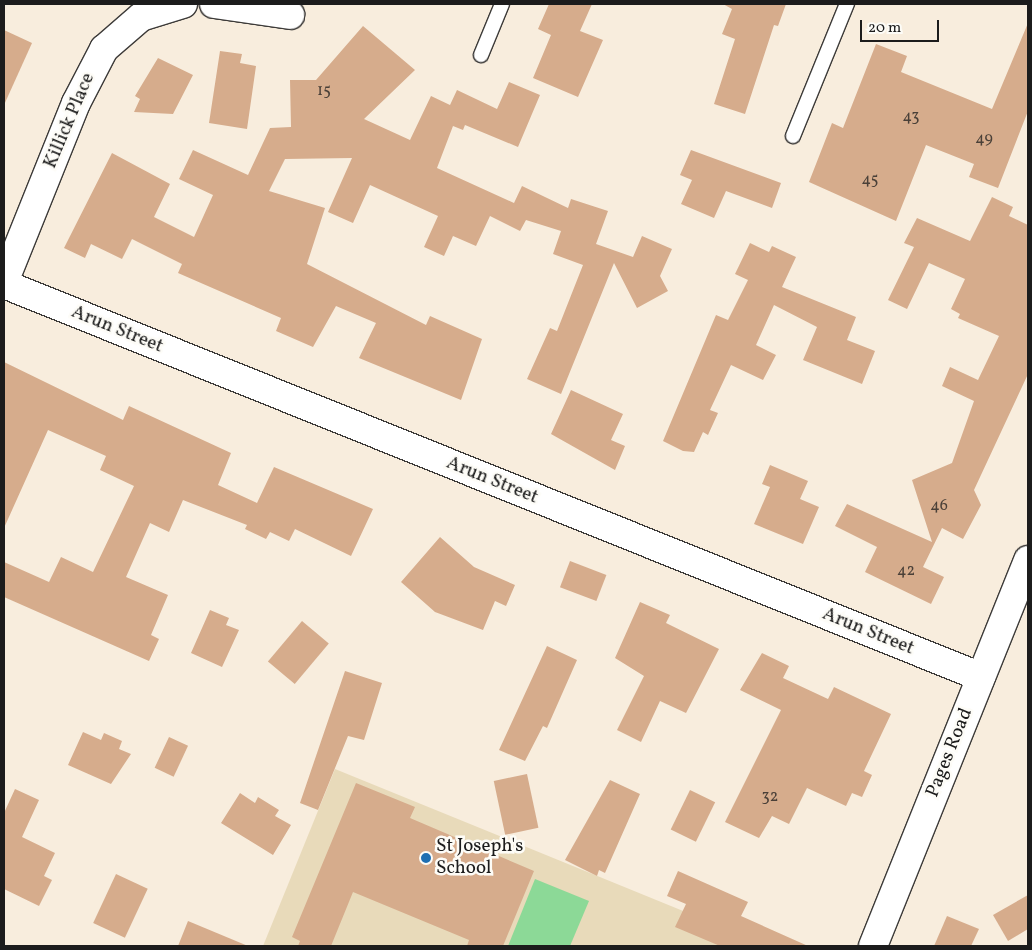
<!DOCTYPE html>
<html>
<head>
<meta charset="utf-8">
<style>
	body { margin:0 }
	#map { position:relative; width:1032px; height:950px; overflow:hidden; background:#f8eddd; font-family:Vollkorn,serif }
	div>[style] { position:absolute }
	.built>* { inset:0; background:#e8daba }
	.green>* { inset:0; background:#8cd997 }
	.building>* { inset:0; background:#d6ac8c; transform-origin:0 0 }
	.roads { filter:drop-shadow(1px 0 #3d3b39) drop-shadow(-1px 0 #3d3b39) drop-shadow(0 1px #3d3b39) drop-shadow(0 -1px #3d3b39) }
	.lane>* { height:14px; margin:-7px; padding:0 7px; transform-origin:7px; border-radius:7px; background:#fff }
	.street>* { height:28px; margin:-14px; padding:0 14px; transform-origin:14px; border-radius:14px; background:#fff }
	.secondary>* { height:28px; margin:-14px; padding:0 14px; transform-origin:14px; border-radius:14px; background:#fff }
	.dots>* { width:14px; height:14px; translate:-50% -50%; box-sizing:border-box; border:2px solid #fdfcf7; border-radius:50% }
	span { translate:-50% -50%; white-space:nowrap; text-align:center; line-height:1.15; -webkit-text-stroke:5px #fdfcf7; paint-order:stroke }
	.number-label { font-size:16px; color:#4a4038 }
	.number-label span { -webkit-text-stroke-width:0 }
	.street-label { font-size:19px; color:#1c1c1c }
	.poi-label { font-size:19px; color:#1c1c1c }
	.left { translate:0 -50%; text-align:left }
	.frame { position:absolute; inset:0; border:5px solid #1c1c1c; pointer-events:none }
	.scale { position:absolute; left:860px; top:20px; width:79px; height:22px; box-sizing:border-box; border:2px solid #1c1c1c; border-top:0; padding-left:6px; font-size:15px; line-height:18px; white-space:nowrap; color:#1c1c1c; -webkit-text-stroke:4px #fdfcf7; paint-order:stroke }
</style>
</head>
<body>
<div id="map">
	<div class="built">
		<div style="clip-path:polygon(335px 769px,769px 946px,263px 946px)"></div>
	</div>
	<div class="green">
		<div style="clip-path:polygon(535px 879px,589px 901px,570px 946px,508px 946px)"></div>
	</div>
	<div class="building">
		<div style="clip-path:polygon(549px 4px,592px 4px,580px 31px,603px 40px,578px 97px,533px 78px,551px 35px,538px 29px)"></div>
		<div style="clip-path:polygon(723px 4px,786px 4px,778px 26px,774px 25px,745px 114px,714px 104px,735px 39px,722px 34px,732px 9px)"></div>
		<div style="clip-path:polygon(1028px 23px,1028px 111px,998px 188px,969px 177px,974px 164px,926px 145px,896px 221px,809px 182px,832px 123px,843px 128px,876px 44px,907px 56px,901px 72px,992px 109px)"></div>
		<div style="clip-path:polygon(363px 26px,415px 70px,364px 119px,410px 140px,431px 96px,450px 105px,457px 90px,497px 109px,509px 82px,540px 95px,518px 147px,465px 125px,463px 130px,453px 126px,437px 168px,514px 203px,522px 186px,568px 208px,571px 199px,608px 211px,596px 244px,633px 257px,642px 236px,672px 249px,660px 276px,668px 291px,637px 308px,614px 263px,561px 394px,527px 379px,550px 328px,557px 331px,583px 265px,553px 254px,561px 231px,526px 220px,520px 231px,490px 216px,476px 246px,453px 236px,444px 256px,424px 247px,438px 216px,370px 185px,353px 223px,328px 212px,352px 158px,285px 159px,269px 191px,325px 208px,307px 264px,426px 325px,430px 316px,482px 339px,461px 400px,359px 358px,376px 323px,336px 306px,313px 347px,276px 331px,281px 318px,178px 273px,182px 264px,132px 239px,122px 259px,91px 244px,85px 258px,64px 248px,112px 153px,170px 184px,154px 217px,194px 237px,213px 195px,179px 179px,193px 150px,248px 175px,270px 128px,291px 127px,290px 80px,316px 80px)"></div>
		<div style="clip-path:polygon(4px 30px,32px 43px,4px 105px)"></div>
		<div style="clip-path:polygon(220px 51px,242px 54px,240px 63px,256px 66px,247px 129px,209px 123px)"></div>
		<div style="clip-path:polygon(158px 58px,193px 75px,173px 114px,134px 112px,140px 99px,135px 96px)"></div>
		<div style="clip-path:polygon(691px 150px,781px 183px,772px 208px,726px 191px,714px 218px,681px 204px,692px 180px,680px 175px)"></div>
		<div style="clip-path:polygon(992px 197px,1013px 207px,1009px 216px,1028px 225px,1028px 374px,974px 490px,981px 505px,963px 539px,942px 528px,923px 567px,944px 577px,931px 604px,865px 572px,877px 547px,835px 526px,847px 504px,932px 542px,912px 480px,952px 463px,974px 401px,942px 386px,950px 367px,978px 380px,999px 336px,958px 318px,960px 314px,951px 309px,965px 279px,929px 263px,907px 309px,888px 300px,914px 247px,904px 243px,917px 218px,970px 241px)"></div>
		<div style="clip-path:polygon(750px 243px,769px 252px,772px 246px,796px 257px,782px 287px,856px 317px,847px 340px,875px 351px,862px 384px,803px 360px,817px 327px,774px 305px,756px 345px,776px 355px,763px 380px,731px 365px,710px 410px,718px 413px,708px 435px,703px 432px,694px 452px,683px 451px,663px 441px,716px 315px,728px 320px,748px 280px,735px 274px)"></div>
		<div style="clip-path:polygon(4px 362px,123px 420px,129px 406px,231px 453px,218px 485px,257px 503px,274px 467px,373px 509px,351px 556px,295px 529px,289px 541px,270px 532px,266px 539px,245px 529px,247px 525px,183px 500px,169px 532px,150px 523px,126px 577px,168px 595px,151px 635px,159px 639px,149px 661px,4px 597px,4px 562px,49px 582px,61px 557px,93px 572px,134px 486px,100px 470px,106px 456px,48px 430px,4px 528px)"></div>
		<div style="clip-path:polygon(571px 390px,623px 414px,611px 440px,625px 446px,615px 470px,551px 434px)"></div>
		<div style="clip-path:polygon(770px 465px,808px 481px,800px 499px,819px 507px,803px 544px,754px 524px,770px 487px,762px 484px)"></div>
		<div style="clip-path:polygon(440px 537px,474px 567px,515px 585px,506px 606px,495px 601px,483px 630px,435px 612px,401px 582px)"></div>
		<div style="left:570px;top:561px;width:39px;height:28px;rotate:21deg"></div>
		<div style="clip-path:polygon(640px 602px,670px 615px,666px 623px,719px 649px,686px 713px,660px 701px,641px 742px,617px 730px,644px 676px,615px 658px)"></div>
		<div style="clip-path:polygon(210px 610px,229px 618px,226px 625px,239px 630px,222px 667px,191px 653px)"></div>
		<div style="left:302px;top:621px;width:35px;height:53px;rotate:40deg"></div>
		<div style="clip-path:polygon(547px 646px,577px 660px,547px 728px,543px 726px,525px 761px,499px 750px)"></div>
		<div style="clip-path:polygon(762px 653px,789px 666px,783px 678px,828px 699px,834px 687px,891px 714px,864px 771px,872px 775px,862px 797px,852px 793px,846px 806px,807px 788px,789px 824px,772px 816px,759px 838px,725px 822px,781px 710px,740px 690px)"></div>
		<div style="clip-path:polygon(345px 671px,382px 683px,364px 740px,348px 736px,318px 810px,300px 803px)"></div>
		<div style="clip-path:polygon(83px 732px,101px 740px,104px 733px,122px 741px,119px 749px,131px 754px,111px 784px,68px 765px)"></div>
		<div style="left:169px;top:737px;width:21px;height:34px;rotate:25deg"></div>
		<div style="left:527px;top:774px;width:55px;height:34px;rotate:78deg"></div>
		<div style="clip-path:polygon(610px 780px,640px 794px,605px 873px,599px 870px,597px 876px,565px 860px)"></div>
		<div style="clip-path:polygon(356px 783px,415px 807px,410px 818px,534px 871px,503px 946px,467px 946px,469px 940px,353px 892px,331px 946px,298px 946px,300px 941px,292px 937px)"></div>
		<div style="clip-path:polygon(15px 789px,39px 800px,22px 837px,55px 853px,44px 876px,52px 880px,39px 906px,4px 889px,4px 813px)"></div>
		<div style="left:690px;top:790px;width:28px;height:44px;rotate:26deg"></div>
		<div style="clip-path:polygon(240px 793px,255px 803px,258px 797px,279px 810px,275px 816px,291px 825px,273px 855px,221px 823px)"></div>
		<div style="clip-path:polygon(678px 871px,748px 902px,741px 916px,808px 946px,720px 946px,675px 927px,686px 904px,667px 896px)"></div>
		<div style="left:116px;top:874px;width:35px;height:54px;rotate:25deg"></div>
		<div style="clip-path:polygon(1028px 895px,1028px 929px,1008px 941px,993px 915px)"></div>
		<div style="clip-path:polygon(947px 916px,979px 929px,971px 946px,934px 946px)"></div>
		<div style="clip-path:polygon(188px 921px,248px 946px,178px 946px)"></div>
	</div>
	<div class="roads">
		<div class="lane">
			<div style="left:481px;top:55px;width:55px;rotate:-67.6deg"></div>
			<div style="left:793px;top:136px;width:143px;rotate:-67.8deg"></div>
		</div>
		<div class="street">
			<div style="left:214px;top:4px;width:77px;rotate:8.2deg"></div>
			<div style="left:4px;top:282px;width:193px;rotate:-68.1deg"></div>
			<div style="left:76px;top:103px;width:61px;rotate:-62.6deg"></div>
			<div style="left:104px;top:49px;width:49px;rotate:-40.9deg"></div>
			<div style="left:141px;top:17px;width:44px;rotate:-17.2deg"></div>
			<div style="left:4px;top:284px;width:1053px;rotate:21.91deg"></div>
		</div>
		<div class="secondary">
			<div style="left:873px;top:946px;width:416px;rotate:-68.1deg"></div>
		</div>
	</div>
	<div class="dots">
		<div style="left:426px;top:858px;background:#1f6fb2"></div>
	</div>
	<div class="number-label">
		<span style="left:324px;top:91px">15</span>
		<span style="left:911px;top:117px">43</span>
		<span style="left:984px;top:139px">49</span>
		<span style="left:870px;top:180px">45</span>
		<span style="left:939px;top:506px">46</span>
		<span style="left:906px;top:571px">42</span>
		<span style="left:770px;top:797px">32</span>
	</div>
	<div class="street-label">
		<span style="left:70px;top:121px;rotate:-67deg">Killick Place</span>
		<span style="left:117px;top:330px;rotate:22deg">Arun Street</span>
		<span style="left:492px;top:481px;rotate:22deg">Arun Street</span>
		<span style="left:868px;top:632px;rotate:22deg">Arun Street</span>
		<span style="left:950px;top:753px;rotate:-68deg">Pages Road</span>
	</div>
	<div class="poi-label">
		<span class="left" style="left:436px;top:858px">St Joseph's<br>School</span>
	</div>
	<div class="frame"></div>
	<div class="scale">20 m</div>
</div>
</body>
</html>
